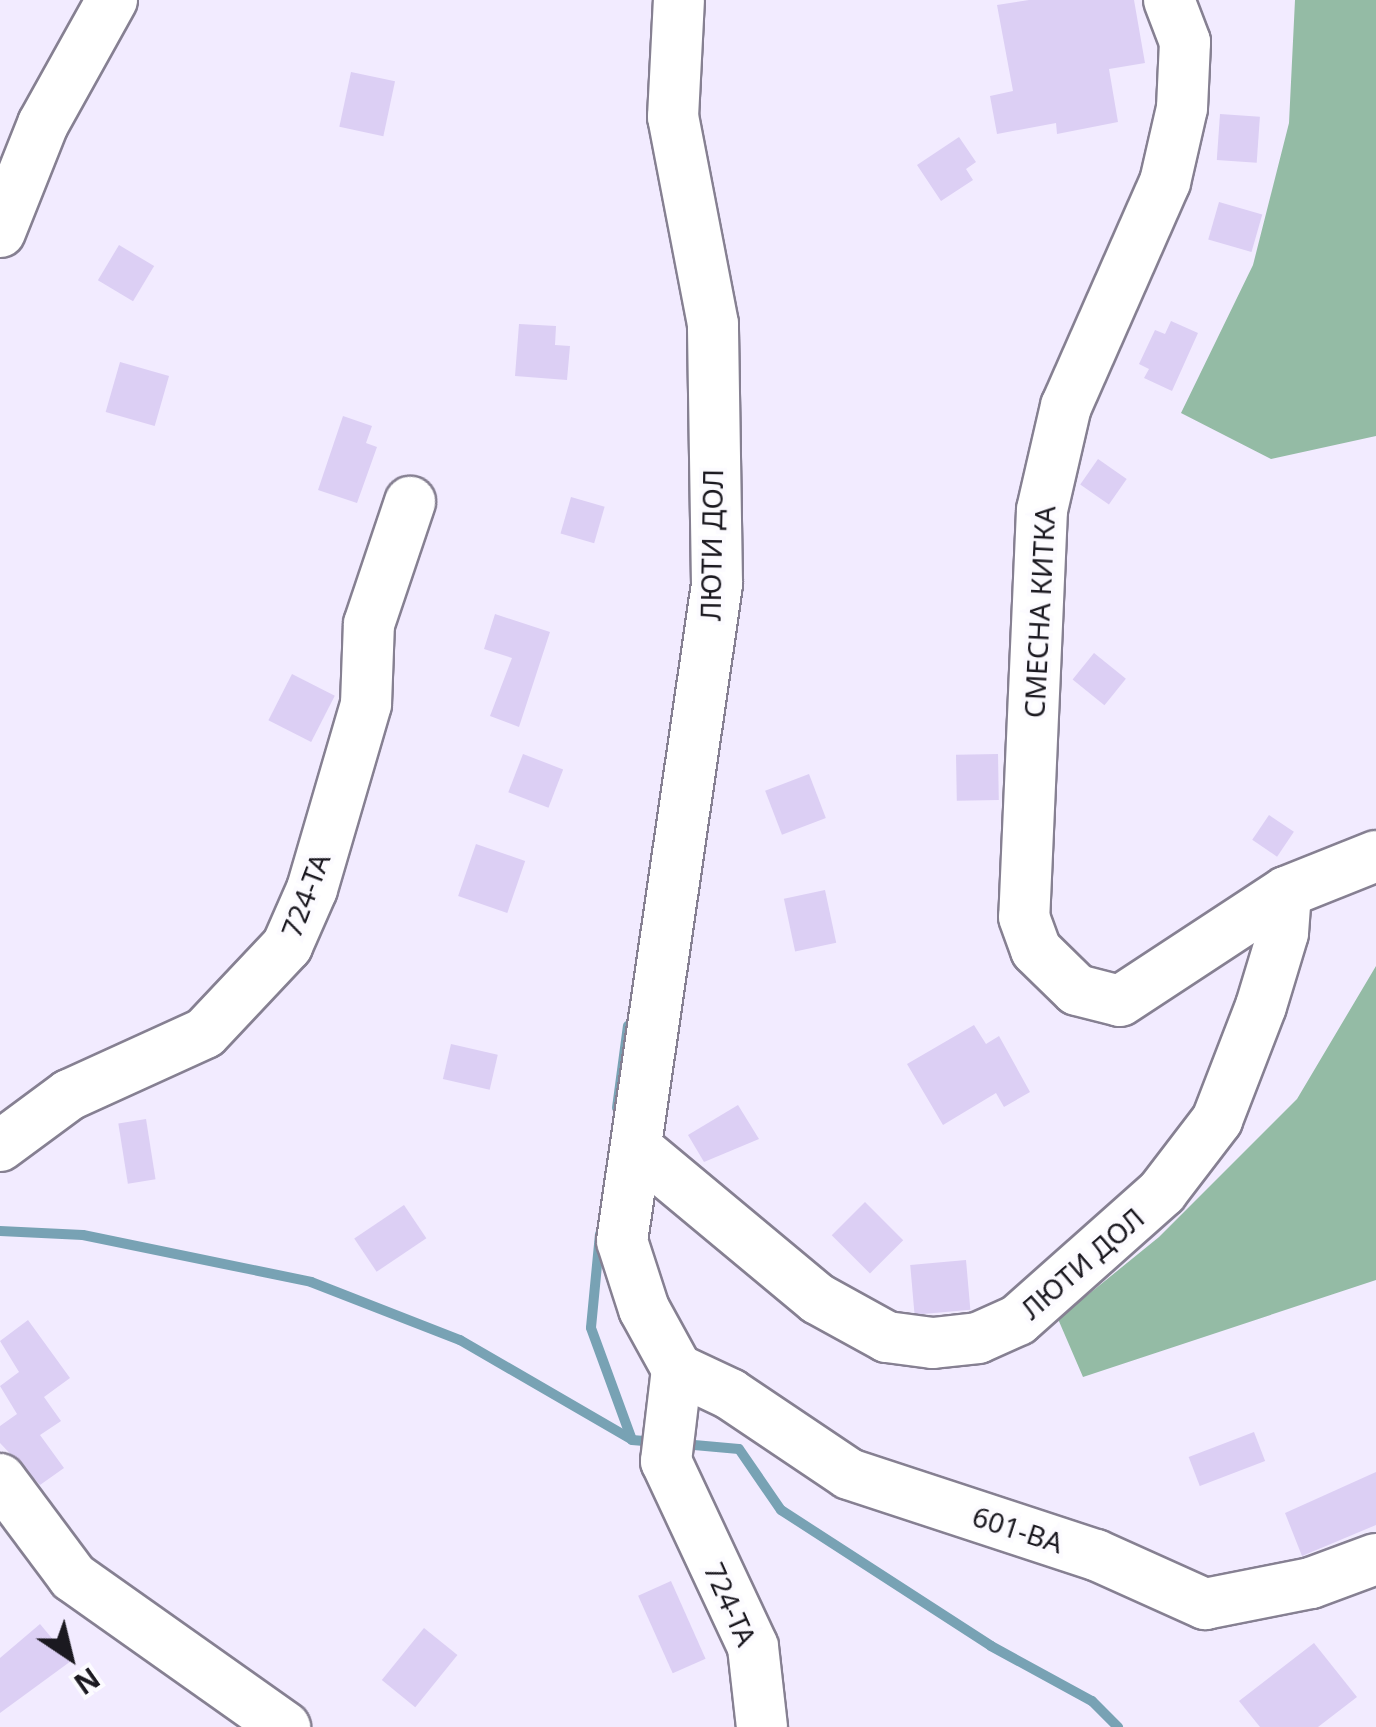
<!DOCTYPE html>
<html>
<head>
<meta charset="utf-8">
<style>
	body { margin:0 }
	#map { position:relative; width:1376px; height:1727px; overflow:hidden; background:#f2ebff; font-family:"Noto Sans",sans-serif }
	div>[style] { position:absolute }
	.forest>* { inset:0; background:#94bba5 }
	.stream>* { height:10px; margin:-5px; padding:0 5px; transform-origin:5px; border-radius:5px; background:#78a2b4 }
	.building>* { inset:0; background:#dccff4; transform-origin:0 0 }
	.roads { filter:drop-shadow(2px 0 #868092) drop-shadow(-2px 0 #868092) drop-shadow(0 2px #868092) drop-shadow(0 -2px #868092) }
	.minor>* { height:50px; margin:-25px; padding:0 25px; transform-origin:25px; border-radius:25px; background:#fff }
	span { translate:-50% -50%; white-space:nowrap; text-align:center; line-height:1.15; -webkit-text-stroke:8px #fcfbff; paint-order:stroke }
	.street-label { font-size:28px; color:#1b1920 }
	.north { position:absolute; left:20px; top:1607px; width:100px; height:100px; -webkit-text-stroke:8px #fcfbff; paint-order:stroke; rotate:145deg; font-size:28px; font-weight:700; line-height:40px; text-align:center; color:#1b1920 }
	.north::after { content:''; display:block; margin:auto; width:35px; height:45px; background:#1b1920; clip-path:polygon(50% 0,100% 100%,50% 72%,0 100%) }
</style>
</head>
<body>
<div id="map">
	<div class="forest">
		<div style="clip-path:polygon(1295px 0,1376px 0,1376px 436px,1271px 459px,1181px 413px,1253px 265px,1289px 123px)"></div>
		<div style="clip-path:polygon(1376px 966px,1376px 1280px,1083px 1377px,1058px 1319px,1159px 1237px,1297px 1099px)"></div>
	</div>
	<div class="stream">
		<div style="left:617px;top:1108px;width:83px;rotate:-82.4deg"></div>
		<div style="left:0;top:1231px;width:83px;rotate:2.8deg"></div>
		<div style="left:83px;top:1235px;width:233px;rotate:11.6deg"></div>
		<div style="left:311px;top:1282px;width:160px;rotate:21.3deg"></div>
		<div style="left:460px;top:1340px;width:198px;rotate:30.1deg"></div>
		<div style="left:600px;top:1234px;width:94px;rotate:95.5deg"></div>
		<div style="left:591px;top:1328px;width:119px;rotate:69.9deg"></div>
		<div style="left:632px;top:1440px;width:24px;rotate:5deg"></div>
		<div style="left:683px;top:1444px;width:56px;rotate:5.1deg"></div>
		<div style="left:739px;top:1449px;width:74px;rotate:55.5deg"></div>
		<div style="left:781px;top:1510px;width:250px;rotate:32.9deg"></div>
		<div style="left:991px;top:1646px;width:115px;rotate:28.6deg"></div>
		<div style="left:1092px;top:1701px;width:37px;rotate:45deg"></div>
	</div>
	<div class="building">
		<div style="clip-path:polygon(1029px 0,1134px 0,1145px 63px,1109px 69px,1118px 122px,1057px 134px,1056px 123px,997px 134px,990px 96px,1013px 91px,997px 5px)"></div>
		<div style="left:351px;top:72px;width:45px;height:56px;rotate:12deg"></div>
		<div style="left:1220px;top:114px;width:40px;height:46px;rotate:4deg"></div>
		<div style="clip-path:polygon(959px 137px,976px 162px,966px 169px,973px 180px,941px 201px,917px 165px)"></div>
		<div style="left:1219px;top:202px;width:45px;height:39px;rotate:16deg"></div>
		<div style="left:119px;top:245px;width:41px;height:41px;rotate:31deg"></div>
		<div style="clip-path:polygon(1171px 321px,1198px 333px,1172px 391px,1144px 378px,1149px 369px,1139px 364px,1155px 330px,1165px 334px)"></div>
		<div style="clip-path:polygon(519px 324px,556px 326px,555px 345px,570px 346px,567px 380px,515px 376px)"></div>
		<div style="left:120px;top:362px;width:51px;height:52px;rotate:16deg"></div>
		<div style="clip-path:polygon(343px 416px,372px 426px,366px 443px,377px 447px,357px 503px,318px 490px)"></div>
		<div style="left:1098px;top:459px;width:35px;height:31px;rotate:35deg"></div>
		<div style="left:571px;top:497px;width:35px;height:38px;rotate:16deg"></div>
		<div style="clip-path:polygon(495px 614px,550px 632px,519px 727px,490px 716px,512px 658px,484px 649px)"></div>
		<div style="left:1094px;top:653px;width:41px;height:34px;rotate:39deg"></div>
		<div style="left:292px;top:674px;width:48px;height:52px;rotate:27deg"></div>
		<div style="left:523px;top:754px;width:43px;height:41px;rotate:21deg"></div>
		<div style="left:998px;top:754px;width:46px;height:42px;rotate:89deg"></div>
		<div style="left:809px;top:774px;width:47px;height:47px;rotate:69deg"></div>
		<div style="left:1269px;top:815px;width:30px;height:30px;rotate:34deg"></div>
		<div style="left:476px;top:844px;width:52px;height:55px;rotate:19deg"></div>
		<div style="left:825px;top:890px;width:54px;height:42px;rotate:78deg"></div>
		<div style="clip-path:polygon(974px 1025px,986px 1044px,999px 1036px,1030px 1092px,1004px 1107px,996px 1093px,943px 1125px,907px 1064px)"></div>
		<div style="left:451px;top:1044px;width:48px;height:36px;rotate:13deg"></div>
		<div style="clip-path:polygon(738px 1105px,759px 1139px,704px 1162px,688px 1135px)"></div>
		<div style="left:146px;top:1119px;width:61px;height:28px;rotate:81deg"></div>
		<div style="left:865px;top:1202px;width:54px;height:47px;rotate:45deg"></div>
		<div style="left:404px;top:1205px;width:40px;height:60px;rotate:56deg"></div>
		<div style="left:966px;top:1260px;width:50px;height:56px;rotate:85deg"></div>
		<div style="clip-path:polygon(28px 1320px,70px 1378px,44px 1397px,61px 1421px,40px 1435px,64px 1468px,40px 1485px,0 1443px,0 1426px,17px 1414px,0 1386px,19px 1372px,0 1341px)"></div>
		<div style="left:1254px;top:1432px;width:31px;height:70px;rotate:69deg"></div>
		<div style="clip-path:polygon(1376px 1472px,1376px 1525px,1302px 1556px,1285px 1513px)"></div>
		<div style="left:671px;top:1581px;width:85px;height:36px;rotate:66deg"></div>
		<div style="clip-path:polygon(40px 1624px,71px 1661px,0 1713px,0 1658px)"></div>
		<div style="left:424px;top:1628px;width:43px;height:67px;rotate:39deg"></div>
		<div style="clip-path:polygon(1314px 1643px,1357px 1697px,1318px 1727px,1260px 1727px,1239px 1701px)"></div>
	</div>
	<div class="roads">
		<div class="minor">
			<div style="left:1169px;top:0;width:45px;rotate:69.1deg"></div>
			<div style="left:1185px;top:42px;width:66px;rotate:92.6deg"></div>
			<div style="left:1182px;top:108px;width:76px;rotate:102.9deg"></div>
			<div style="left:1165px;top:182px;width:245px;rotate:113.8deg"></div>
			<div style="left:1066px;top:406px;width:107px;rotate:103deg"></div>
			<div style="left:1042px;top:510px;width:407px;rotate:92.5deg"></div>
			<div style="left:1024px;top:917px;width:35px;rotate:70deg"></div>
			<div style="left:1036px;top:950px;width:57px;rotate:44.3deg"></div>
			<div style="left:1077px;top:990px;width:44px;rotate:14.3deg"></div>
			<div style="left:1120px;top:1001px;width:199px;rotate:-33.3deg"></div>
			<div style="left:0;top:232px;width:116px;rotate:-68.3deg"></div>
			<div style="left:43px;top:124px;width:142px;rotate:-60.9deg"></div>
			<div style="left:0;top:1146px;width:86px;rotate:-36.5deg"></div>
			<div style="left:69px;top:1095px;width:149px;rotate:-24.5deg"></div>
			<div style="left:205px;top:1033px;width:120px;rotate:-46.7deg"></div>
			<div style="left:287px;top:946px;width:62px;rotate:-66.3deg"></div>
			<div style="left:312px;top:889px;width:193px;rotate:-73.7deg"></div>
			<div style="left:366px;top:704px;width:80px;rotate:-87.9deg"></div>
			<div style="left:369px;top:624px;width:129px;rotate:-71.4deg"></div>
			<div style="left:639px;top:1150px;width:233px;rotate:39.8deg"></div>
			<div style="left:818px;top:1299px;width:79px;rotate:28.8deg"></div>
			<div style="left:887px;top:1337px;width:46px;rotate:7.4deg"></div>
			<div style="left:933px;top:1343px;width:45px;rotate:-6.3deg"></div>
			<div style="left:978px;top:1338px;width:44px;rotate:-24.2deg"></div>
			<div style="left:1018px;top:1320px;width:193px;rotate:-41.6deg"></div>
			<div style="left:1162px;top:1192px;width:91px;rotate:-52.6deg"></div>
			<div style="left:1217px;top:1120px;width:122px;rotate:-68.9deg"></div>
			<div style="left:1261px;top:1006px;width:76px;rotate:-73.2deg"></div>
			<div style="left:1283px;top:933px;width:41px;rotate:-85.8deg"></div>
			<div style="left:1286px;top:892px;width:97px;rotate:-21.8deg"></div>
			<div style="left:677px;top:1369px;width:68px;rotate:-118.8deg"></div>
			<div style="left:644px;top:1309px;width:71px;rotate:-107.9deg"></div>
			<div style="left:622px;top:1241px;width:664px;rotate:-81.77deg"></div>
			<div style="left:717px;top:584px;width:260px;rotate:-90.9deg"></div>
			<div style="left:713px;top:324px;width:211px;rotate:-100.9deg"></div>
			<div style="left:673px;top:117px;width:117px;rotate:-87.1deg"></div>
			<div style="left:677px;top:1369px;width:59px;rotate:25.3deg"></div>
			<div style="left:730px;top:1394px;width:143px;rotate:33.9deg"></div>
			<div style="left:849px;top:1474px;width:260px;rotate:18.2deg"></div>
			<div style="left:1096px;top:1555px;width:120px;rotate:24.2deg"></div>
			<div style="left:1205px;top:1604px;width:108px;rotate:-11.2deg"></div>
			<div style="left:1311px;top:1583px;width:69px;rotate:-20.3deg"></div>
			<div style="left:677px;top:1369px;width:93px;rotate:96.8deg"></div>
			<div style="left:666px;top:1461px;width:205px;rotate:64.9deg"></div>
			<div style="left:753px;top:1647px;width:81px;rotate:83.6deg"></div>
			<div style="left:0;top:1479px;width:122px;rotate:53.3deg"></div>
			<div style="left:73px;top:1577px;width:260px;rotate:35.3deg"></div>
		</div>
	</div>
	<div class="street-label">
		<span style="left:711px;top:545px;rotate:-89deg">ЛЮТИ ДОЛ</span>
		<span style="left:1039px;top:612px;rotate:-87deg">СМЕСНА КИТКА</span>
		<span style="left:305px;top:895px;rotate:-69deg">724-ТА</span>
		<span style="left:1082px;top:1263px;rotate:-41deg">ЛЮТИ ДОЛ</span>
		<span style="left:1018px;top:1529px;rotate:18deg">601-ВА</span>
		<span style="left:731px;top:1604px;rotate:66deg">724-ТА</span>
	</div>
	<div class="north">N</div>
</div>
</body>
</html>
